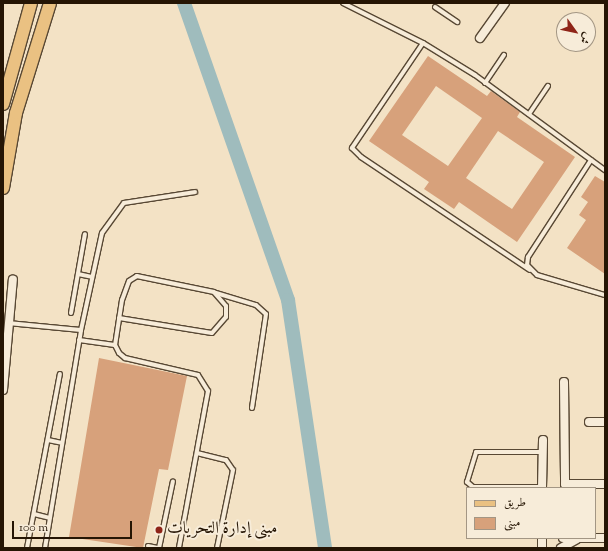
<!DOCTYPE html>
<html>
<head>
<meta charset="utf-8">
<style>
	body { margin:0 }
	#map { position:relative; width:608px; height:551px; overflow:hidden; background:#f3e2c5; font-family:"Sorts Mill Goudy",Amiri,serif }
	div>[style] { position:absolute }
	.river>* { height:14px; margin:-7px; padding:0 7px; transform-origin:7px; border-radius:7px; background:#9fbcbd }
	.building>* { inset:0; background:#d7a17b }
	.roads { filter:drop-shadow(1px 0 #584834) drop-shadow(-1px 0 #584834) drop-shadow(0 1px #584834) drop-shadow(0 -1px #584834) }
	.lane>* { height:4px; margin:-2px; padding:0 2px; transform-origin:2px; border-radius:2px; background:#f7ecd9 }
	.street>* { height:8px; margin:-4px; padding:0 4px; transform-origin:4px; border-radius:4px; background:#f7ecd9 }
	.primary>* { height:12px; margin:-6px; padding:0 6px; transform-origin:6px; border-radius:6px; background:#eac182 }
	.dots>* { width:11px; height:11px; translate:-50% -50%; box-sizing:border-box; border:2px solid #f7ecd9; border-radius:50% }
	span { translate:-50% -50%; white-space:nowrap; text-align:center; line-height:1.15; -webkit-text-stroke:4px #f7ecd9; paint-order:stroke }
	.poi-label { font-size:17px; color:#251504 }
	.left { translate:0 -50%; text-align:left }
	.frame { position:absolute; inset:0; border:4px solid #251504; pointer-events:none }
	.legend { position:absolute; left:466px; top:487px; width:130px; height:52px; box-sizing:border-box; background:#f7ecd9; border:1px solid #a39684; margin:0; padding:5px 7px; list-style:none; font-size:12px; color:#251504 }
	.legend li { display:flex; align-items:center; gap:8px; height:20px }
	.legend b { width:20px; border:1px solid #a39684 }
	.north { position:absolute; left:556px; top:12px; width:40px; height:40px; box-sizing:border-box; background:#f7ecd9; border:1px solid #a39684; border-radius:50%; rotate:123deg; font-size:11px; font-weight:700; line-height:16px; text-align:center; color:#251504 }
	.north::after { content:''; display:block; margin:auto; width:14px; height:18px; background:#8f2418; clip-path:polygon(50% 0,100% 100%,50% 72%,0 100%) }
	.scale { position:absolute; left:12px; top:521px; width:120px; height:18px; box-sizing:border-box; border:2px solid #251504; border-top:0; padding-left:5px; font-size:12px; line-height:14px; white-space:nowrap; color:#251504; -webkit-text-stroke:3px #f7ecd9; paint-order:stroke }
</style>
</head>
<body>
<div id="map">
	<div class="river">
		<div style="left:184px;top:3px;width:315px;rotate:70.7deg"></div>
		<div style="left:288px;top:300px;width:251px;rotate:81.5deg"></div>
	</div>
	<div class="building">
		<div style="clip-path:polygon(evenodd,428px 56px,487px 96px,491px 91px,520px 112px,517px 117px,575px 157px,517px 242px,459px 202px,454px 209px,424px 189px,429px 182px,369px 141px,428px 56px,436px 86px,482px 118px,448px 166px,402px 135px,436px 86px,428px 56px,498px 131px,544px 162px,512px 209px,466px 178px,498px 131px)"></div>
		<div style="clip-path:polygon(595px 176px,605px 182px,605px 274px,567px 248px,586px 220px,579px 215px,588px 202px,581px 197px)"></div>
		<div style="clip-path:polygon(99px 358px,187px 376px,168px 470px,159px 469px,143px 548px,69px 537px)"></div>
	</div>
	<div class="roads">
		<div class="lane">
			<div style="left:343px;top:3px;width:89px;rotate:26.6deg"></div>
			<div style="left:423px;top:43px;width:61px;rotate:31.6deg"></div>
			<div style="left:475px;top:75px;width:161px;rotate:36.2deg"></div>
			<div style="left:435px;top:7px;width:27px;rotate:34deg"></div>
			<div style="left:423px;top:43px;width:127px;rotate:124.1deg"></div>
			<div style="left:352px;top:148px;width:13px;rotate:45deg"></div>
			<div style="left:361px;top:157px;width:203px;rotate:33.8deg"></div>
			<div style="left:485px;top:83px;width:34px;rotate:-56deg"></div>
			<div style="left:529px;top:114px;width:34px;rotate:-56deg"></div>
			<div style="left:591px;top:160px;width:116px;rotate:123deg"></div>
			<div style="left:528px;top:257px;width:8px;rotate:97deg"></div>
			<div style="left:527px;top:265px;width:14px;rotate:45deg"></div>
			<div style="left:537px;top:275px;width:71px;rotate:16.4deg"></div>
			<div style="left:78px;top:274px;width:14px;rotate:12deg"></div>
			<div style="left:216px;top:293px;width:42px;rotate:16.7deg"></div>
			<div style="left:256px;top:305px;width:13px;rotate:42deg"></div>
			<div style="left:266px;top:314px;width:95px;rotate:98.5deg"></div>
			<div style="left:71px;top:313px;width:80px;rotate:-80deg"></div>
			<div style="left:119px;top:318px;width:94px;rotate:9.2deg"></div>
			<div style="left:212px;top:333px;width:21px;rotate:-49deg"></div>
			<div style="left:226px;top:317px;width:11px;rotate:-90deg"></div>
			<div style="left:226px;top:306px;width:18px;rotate:-131deg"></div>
			<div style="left:214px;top:292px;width:79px;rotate:-168.3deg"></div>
			<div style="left:137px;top:276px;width:9px;rotate:148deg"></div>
			<div style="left:129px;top:281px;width:20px;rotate:110deg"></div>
			<div style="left:122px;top:300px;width:46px;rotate:98.8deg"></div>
			<div style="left:115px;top:345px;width:9px;rotate:63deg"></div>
			<div style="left:119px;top:353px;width:8px;rotate:40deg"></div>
			<div style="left:125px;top:358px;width:75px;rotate:13.1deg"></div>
			<div style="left:198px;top:375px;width:19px;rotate:58deg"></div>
			<div style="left:208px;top:391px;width:160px;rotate:100.5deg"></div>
			<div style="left:8px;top:323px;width:73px;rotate:5.5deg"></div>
			<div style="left:79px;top:340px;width:36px;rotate:8deg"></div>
			<div style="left:48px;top:440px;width:14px;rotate:12deg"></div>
			<div style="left:197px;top:453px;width:30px;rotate:14deg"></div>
			<div style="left:226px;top:460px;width:12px;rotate:55deg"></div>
			<div style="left:233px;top:470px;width:80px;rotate:101.6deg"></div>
			<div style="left:542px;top:487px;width:69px;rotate:180deg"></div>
			<div style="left:473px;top:487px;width:8px;rotate:-140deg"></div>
			<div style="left:467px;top:482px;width:31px;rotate:-73deg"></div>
			<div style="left:476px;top:452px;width:67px"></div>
			<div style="left:34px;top:514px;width:16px;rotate:14deg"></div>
			<div style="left:148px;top:546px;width:10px;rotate:11deg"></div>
			<div style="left:27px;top:548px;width:177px;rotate:-79.3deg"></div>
			<div style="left:45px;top:548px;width:221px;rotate:-80.6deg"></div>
			<div style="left:81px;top:330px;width:99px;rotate:-77.8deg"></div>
			<div style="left:102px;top:233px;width:37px;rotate:-54deg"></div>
			<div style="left:124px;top:203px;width:72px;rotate:-8.8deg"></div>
			<div style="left:159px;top:548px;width:68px;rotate:-78.2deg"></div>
		</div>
		<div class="street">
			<div style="left:480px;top:38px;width:43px;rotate:-54.5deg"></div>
			<div style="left:564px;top:382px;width:102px;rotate:89.4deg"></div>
			<div style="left:565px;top:484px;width:40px"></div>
			<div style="left:3px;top:390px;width:111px;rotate:-84.9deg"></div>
			<div style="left:589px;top:422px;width:16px"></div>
			<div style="left:542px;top:488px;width:48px;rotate:-88.8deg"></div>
			<div style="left:542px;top:538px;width:10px;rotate:90deg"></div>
			<div style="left:563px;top:538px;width:42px"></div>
			<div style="left:561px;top:548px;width:18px;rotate:-29deg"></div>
		</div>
		<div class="primary">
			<div style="left:3px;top:104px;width:105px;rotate:-74.5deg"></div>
			<div style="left:3px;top:188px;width:76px;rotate:-80.2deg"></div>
			<div style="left:16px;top:113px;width:115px;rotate:-72.8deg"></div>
		</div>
	</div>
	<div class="dots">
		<div style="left:159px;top:530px;background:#8f2418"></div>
	</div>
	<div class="poi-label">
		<span class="left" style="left:167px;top:530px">مبنى إدارة التحريات</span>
	</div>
	<div class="frame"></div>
	<ul class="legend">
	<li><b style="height:5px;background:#eac182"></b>طريق</li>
	<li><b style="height:11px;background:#d7a17b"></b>مبنى</li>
	</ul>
	<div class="north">ش</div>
	<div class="scale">100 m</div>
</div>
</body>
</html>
